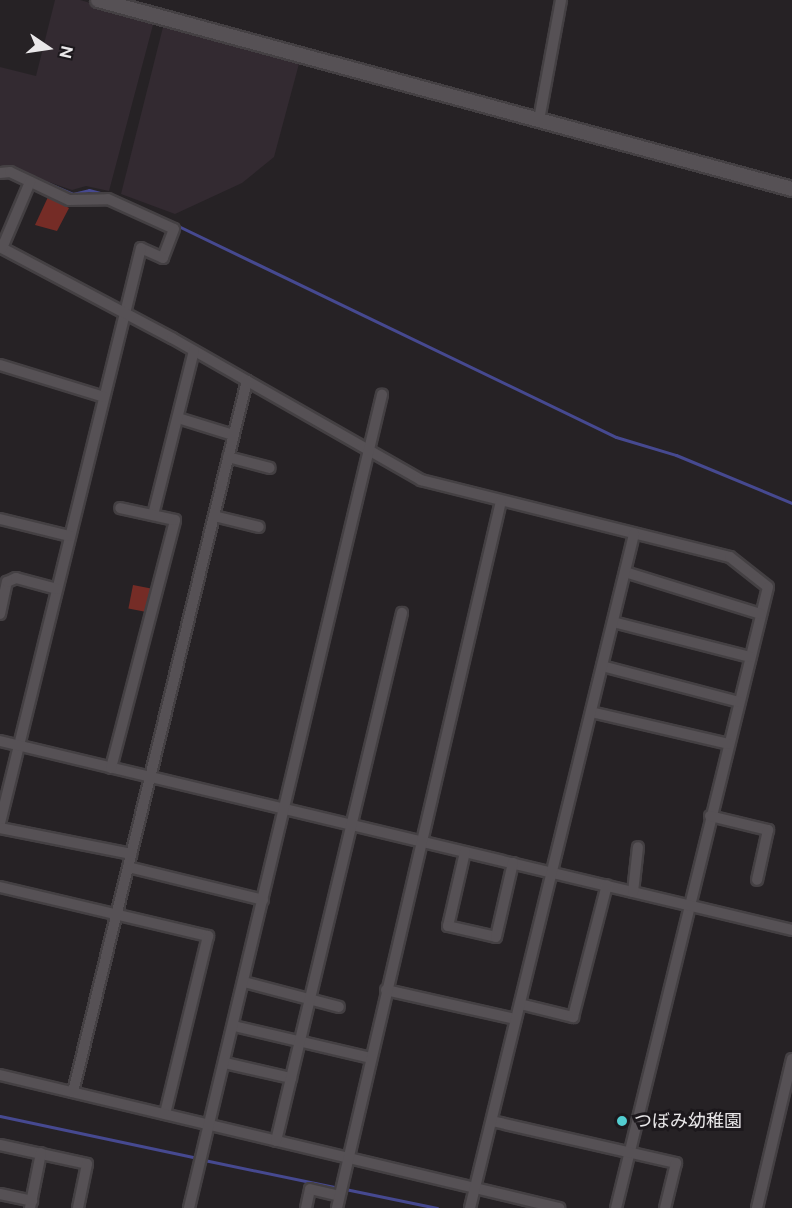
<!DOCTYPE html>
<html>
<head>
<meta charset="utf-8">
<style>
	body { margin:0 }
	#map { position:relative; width:792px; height:1208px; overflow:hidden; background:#262225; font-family:"Public Sans","Noto Sans JP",sans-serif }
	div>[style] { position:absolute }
	.built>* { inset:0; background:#332a31 }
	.green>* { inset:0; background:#752c26; transform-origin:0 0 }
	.stream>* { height:3px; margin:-1.5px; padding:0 1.5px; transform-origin:1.5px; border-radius:1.5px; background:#464990 }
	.roads { filter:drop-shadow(2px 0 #444043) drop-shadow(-2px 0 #444043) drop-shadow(0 2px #444043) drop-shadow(0 -2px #444043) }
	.minor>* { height:10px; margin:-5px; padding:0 5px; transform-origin:5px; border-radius:5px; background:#565155 }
	.tertiary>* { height:14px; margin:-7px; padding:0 7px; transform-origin:7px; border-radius:7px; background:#565155 }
	.dots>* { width:16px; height:16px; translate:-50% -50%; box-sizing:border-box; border:3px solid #1c181c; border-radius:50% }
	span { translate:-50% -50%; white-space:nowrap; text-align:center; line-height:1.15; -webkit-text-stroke:6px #1c181c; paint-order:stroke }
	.poi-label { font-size:18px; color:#eae8ea }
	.left { translate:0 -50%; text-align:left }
	.north { position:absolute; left:18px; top:18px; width:60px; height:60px; -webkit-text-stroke:4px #1c181c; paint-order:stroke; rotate:103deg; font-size:16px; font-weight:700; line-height:24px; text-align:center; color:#eae8ea }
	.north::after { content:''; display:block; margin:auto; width:21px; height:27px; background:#eae8ea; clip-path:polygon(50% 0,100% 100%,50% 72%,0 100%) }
</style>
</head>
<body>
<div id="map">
	<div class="built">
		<div style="clip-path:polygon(55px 0,80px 0,154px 21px,109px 191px,86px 186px,72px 190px,0 165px,0 67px,36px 76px)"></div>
		<div style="clip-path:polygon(164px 23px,300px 60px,274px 157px,242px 183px,175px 214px,121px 194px)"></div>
	</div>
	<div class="green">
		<div style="clip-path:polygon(48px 197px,69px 208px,57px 231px,35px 225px)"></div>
		<div style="left:133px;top:585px;width:21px;height:24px;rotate:11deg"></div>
	</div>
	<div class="stream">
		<div style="left:35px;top:178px;width:41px;rotate:22.8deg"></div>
		<div style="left:73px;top:194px;width:16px;rotate:-14deg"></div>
		<div style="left:89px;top:190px;width:20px;rotate:15deg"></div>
		<div style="left:145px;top:210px;width:523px;rotate:25.73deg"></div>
		<div style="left:616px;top:437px;width:63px;rotate:16.7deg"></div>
		<div style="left:676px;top:455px;width:126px;rotate:22.5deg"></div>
		<div style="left:0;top:1116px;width:202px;rotate:12deg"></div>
		<div style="left:204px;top:1160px;width:138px;rotate:11.7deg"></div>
		<div style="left:345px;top:1189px;width:94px;rotate:11.7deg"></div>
	</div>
	<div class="roads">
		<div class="minor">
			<div style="left:539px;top:120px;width:122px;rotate:-79.6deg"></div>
			<div style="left:0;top:173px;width:10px;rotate:-6deg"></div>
			<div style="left:10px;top:172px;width:65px;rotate:25.4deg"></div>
			<div style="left:69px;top:200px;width:39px;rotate:-1deg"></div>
			<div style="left:108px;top:199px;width:72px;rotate:24.4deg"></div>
			<div style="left:174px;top:229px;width:31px;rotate:111deg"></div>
			<div style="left:163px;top:258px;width:24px;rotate:-156deg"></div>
			<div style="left:141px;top:248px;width:592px;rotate:103.78deg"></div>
			<div style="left:0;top:247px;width:195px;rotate:27.9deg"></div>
			<div style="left:172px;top:338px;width:287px;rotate:29.7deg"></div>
			<div style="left:421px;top:480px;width:318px;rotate:14deg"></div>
			<div style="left:730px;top:557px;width:48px;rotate:38.3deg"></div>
			<div style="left:768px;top:587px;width:639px;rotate:103.75deg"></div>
			<div style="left:2px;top:248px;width:72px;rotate:-67deg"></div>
			<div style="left:0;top:365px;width:109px;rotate:17.1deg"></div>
			<div style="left:178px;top:418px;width:58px;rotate:17.2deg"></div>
			<div style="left:228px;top:457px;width:43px;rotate:14.7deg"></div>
			<div style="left:153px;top:515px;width:169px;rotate:-76deg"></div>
			<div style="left:214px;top:516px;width:46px;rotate:13.7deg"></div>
			<div style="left:0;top:519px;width:72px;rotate:13.7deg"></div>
			<div style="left:625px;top:572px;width:142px;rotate:17.2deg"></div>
			<div style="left:0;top:614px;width:33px;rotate:-78deg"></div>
			<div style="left:7px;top:582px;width:10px;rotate:-24deg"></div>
			<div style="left:16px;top:578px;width:42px;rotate:15deg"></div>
			<div style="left:613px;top:622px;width:141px;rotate:14.3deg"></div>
			<div style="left:602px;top:666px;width:142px;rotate:14.7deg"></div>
			<div style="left:591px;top:712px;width:141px;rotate:13.1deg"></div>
			<div style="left:0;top:741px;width:814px;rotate:13.42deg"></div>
			<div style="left:111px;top:768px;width:256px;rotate:-75.5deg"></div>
			<div style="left:175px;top:520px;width:56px;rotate:-167.7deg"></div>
			<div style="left:710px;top:816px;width:60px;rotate:13.6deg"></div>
			<div style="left:768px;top:830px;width:51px;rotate:102.4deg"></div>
			<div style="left:0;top:828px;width:134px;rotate:11.2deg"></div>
			<div style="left:465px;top:852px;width:76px;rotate:102.9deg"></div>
			<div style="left:448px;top:926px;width:49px;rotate:12.9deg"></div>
			<div style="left:496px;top:937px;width:76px;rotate:-77.1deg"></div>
			<div style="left:128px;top:867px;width:139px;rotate:13.7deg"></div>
			<div style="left:0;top:887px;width:214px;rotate:13.3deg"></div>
			<div style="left:208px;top:936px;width:183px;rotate:103.6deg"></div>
			<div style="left:633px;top:892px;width:45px;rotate:-83.7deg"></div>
			<div style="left:244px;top:982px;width:98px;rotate:14.7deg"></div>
			<div style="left:386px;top:990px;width:133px;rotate:12.6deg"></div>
			<div style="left:520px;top:1004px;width:55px;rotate:13.8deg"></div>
			<div style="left:573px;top:1017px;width:136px;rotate:-75.6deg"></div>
			<div style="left:234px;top:1026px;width:140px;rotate:13.2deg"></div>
			<div style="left:225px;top:1063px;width:68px;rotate:12.8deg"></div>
			<div style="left:0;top:1075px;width:575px;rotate:13.38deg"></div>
			<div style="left:73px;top:1092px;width:732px;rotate:-76.25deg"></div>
			<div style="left:492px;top:1121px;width:189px;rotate:12.9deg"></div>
			<div style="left:676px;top:1163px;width:46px;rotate:103.7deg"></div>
			<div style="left:276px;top:1141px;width:543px;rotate:-76.58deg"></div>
			<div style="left:0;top:1145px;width:89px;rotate:12.3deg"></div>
			<div style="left:87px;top:1164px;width:45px;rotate:101.6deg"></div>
			<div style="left:0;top:1194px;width:33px;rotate:12deg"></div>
			<div style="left:30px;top:1208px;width:56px;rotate:-78.7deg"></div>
			<div style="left:189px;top:1208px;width:836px;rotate:-76.65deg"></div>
			<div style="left:306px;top:1208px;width:19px;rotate:-78deg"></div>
			<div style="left:310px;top:1189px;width:28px;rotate:13deg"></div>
			<div style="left:337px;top:1208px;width:726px;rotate:-76.94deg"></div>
			<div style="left:470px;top:1208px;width:694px;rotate:-76.32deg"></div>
			<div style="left:757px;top:1208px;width:153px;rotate:-76.8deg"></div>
		</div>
		<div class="tertiary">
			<div style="left:98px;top:0;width:719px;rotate:15.23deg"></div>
		</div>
	</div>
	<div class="dots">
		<div style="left:622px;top:1121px;background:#52cdd0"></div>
	</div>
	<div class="poi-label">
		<span class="left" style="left:634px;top:1121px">つぼみ幼稚園</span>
	</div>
	<div class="north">N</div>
</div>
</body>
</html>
